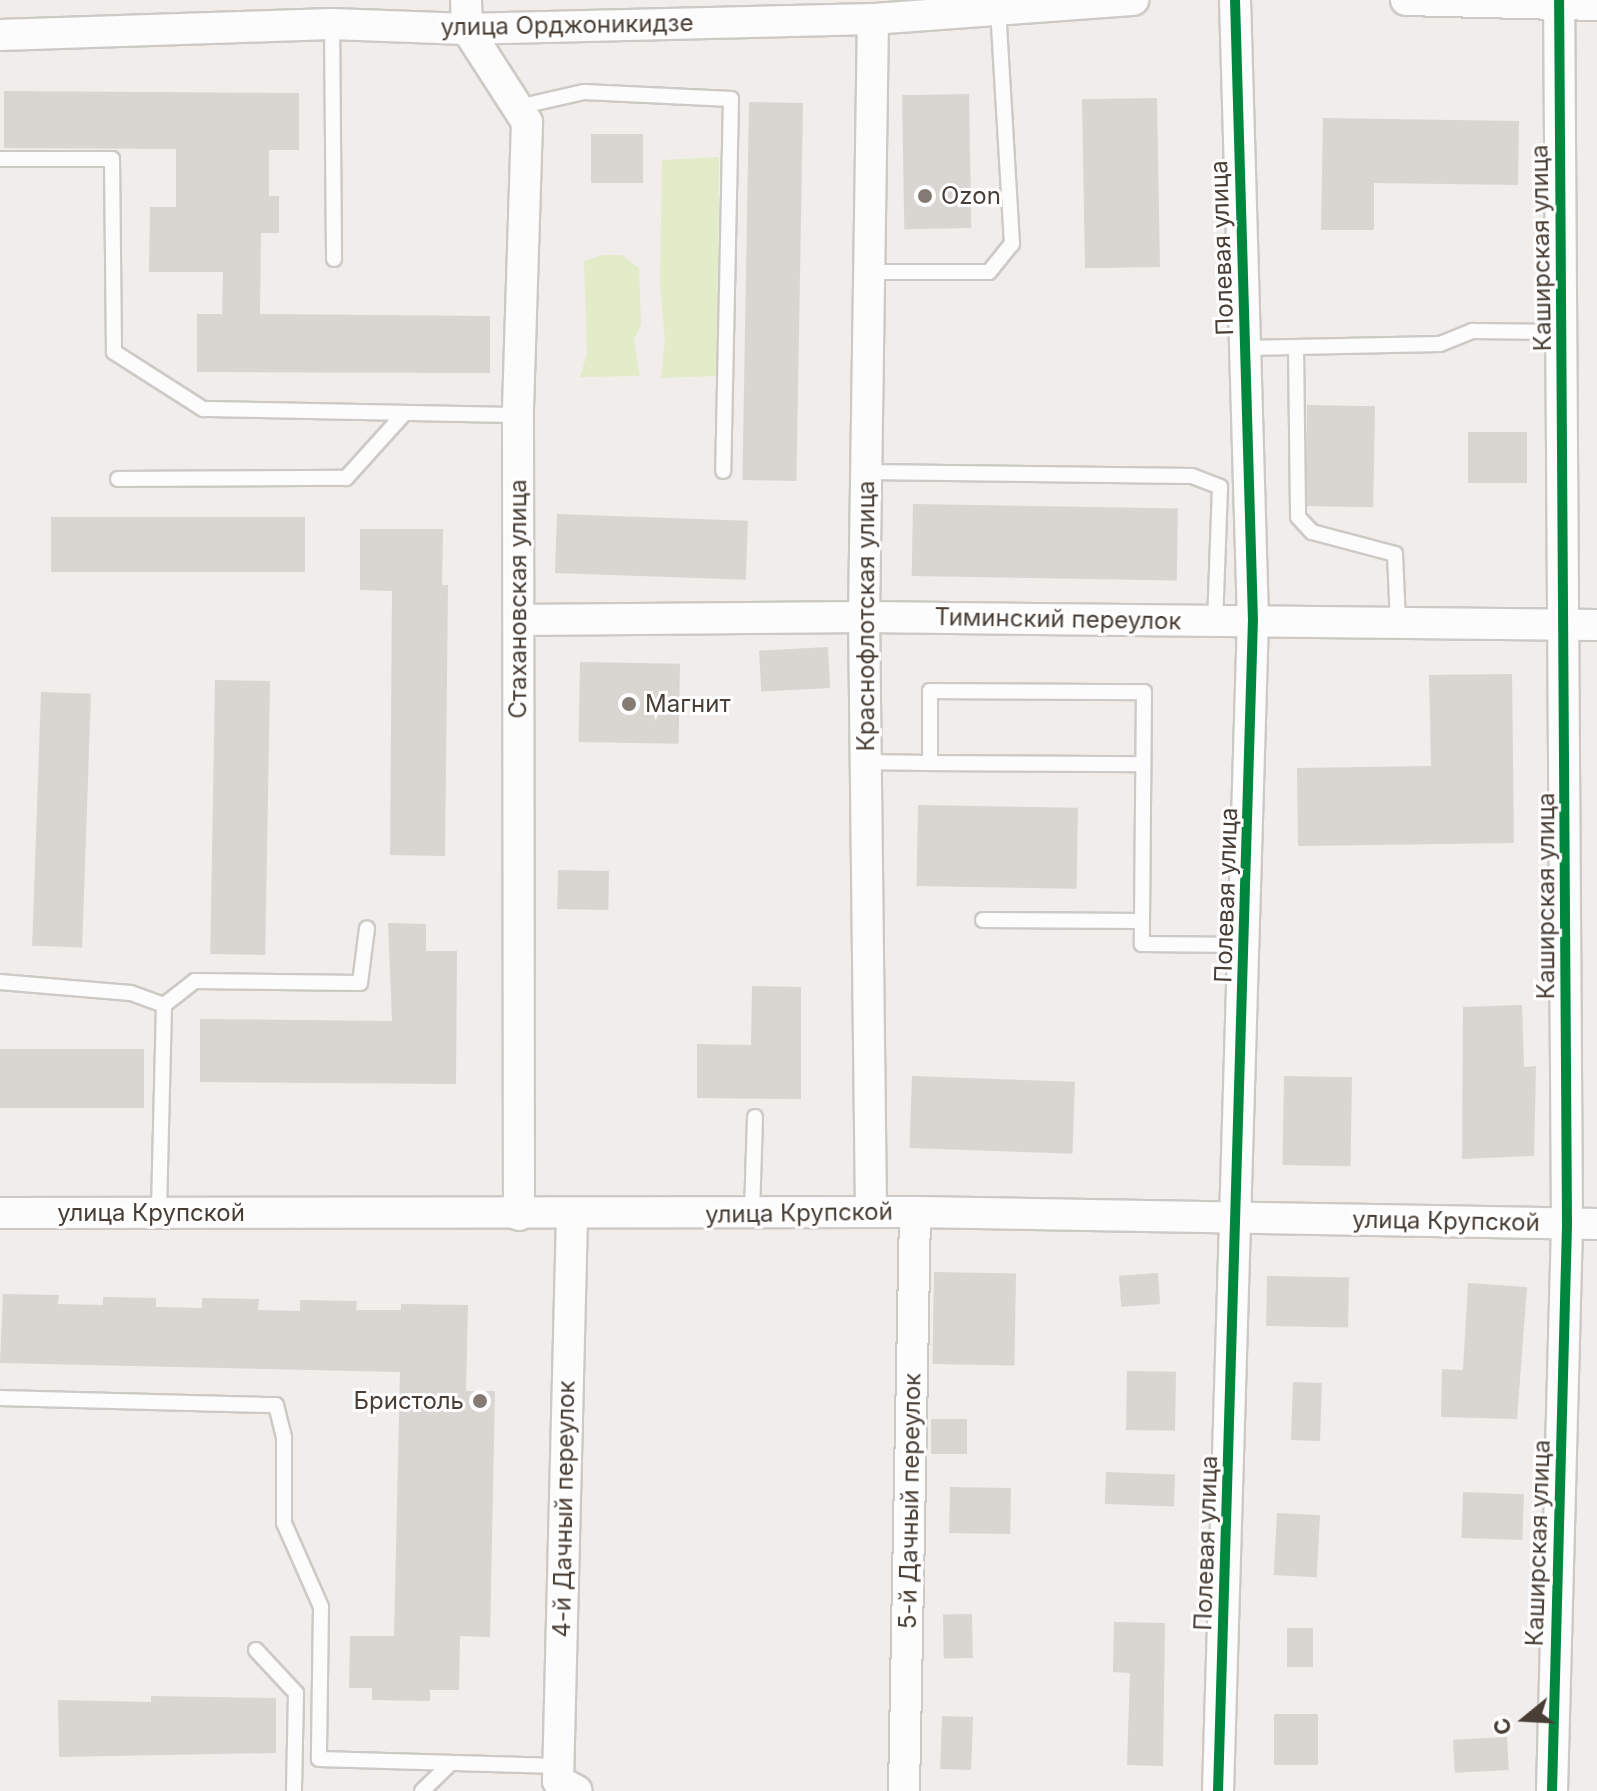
<!DOCTYPE html>
<html>
<head>
<meta charset="utf-8">
<style>
	body { margin:0 }
	#map { position:relative; width:1597px; height:1791px; overflow:hidden; background:#f0edea; font-family:Inter,sans-serif }
	div>[style] { position:absolute }
	.green>* { inset:0; background:#e2ecc8 }
	.building>* { inset:0; background:#d9d5d1; transform-origin:0 0 }
	.roads { filter:drop-shadow(2px 0 #cdcac6) drop-shadow(-2px 0 #cdcac6) drop-shadow(0 2px #cdcac6) drop-shadow(0 -2px #cdcac6) }
	.service>* { height:14px; margin:-7px; padding:0 7px; transform-origin:7px; border-radius:7px; background:#fdfcfc }
	.minor>* { height:30px; margin:-15px; padding:0 15px; transform-origin:15px; border-radius:15px; background:#fdfcfc }
	.cycleway>* { height:10px; margin:-5px; padding:0 5px; transform-origin:5px; border-radius:5px; background:#00873e }
	.dots>* { width:22px; height:22px; translate:-50% -50%; box-sizing:border-box; border:4px solid #fff; border-radius:50% }
	span { translate:-50% -50%; white-space:nowrap; text-align:center; line-height:1.15; -webkit-text-stroke:6px #fff; paint-order:stroke }
	.street-label { font-size:24px; color:#483e35 }
	.poi-label { font-size:24px; color:#483e35 }
	.left { translate:0 -50%; text-align:left }
	.right { translate:-100% -50%; text-align:right }
	.north { position:absolute; left:1485px; top:1679px; width:80px; height:80px; -webkit-text-stroke:6px #fff; paint-order:stroke; rotate:252deg; font-size:22px; font-weight:700; line-height:32px; text-align:center; color:#483e35 }
	.north::after { content:''; display:block; margin:auto; width:28px; height:36px; background:#483e35; clip-path:polygon(50% 0,100% 100%,50% 72%,0 100%) }
</style>
</head>
<body>
<div id="map">
	<div class="green">
		<div style="clip-path:polygon(719px 157px,718px 376px,661px 378px,665px 341px,660px 283px,662px 160px)"></div>
		<div style="clip-path:polygon(603px 255px,622px 255px,639px 268px,641px 324px,634px 340px,640px 376px,580px 377px,587px 354px,584px 261px)"></div>
	</div>
	<div class="building">
		<div style="clip-path:polygon(4px 91px,299px 93px,299px 150px,269px 150px,269px 196px,279px 196px,279px 233px,261px 233px,260px 314px,490px 316px,490px 373px,197px 372px,197px 314px,222px 314px,223px 272px,149px 272px,150px 207px,176px 207px,176px 149px,4px 148px)"></div>
		<div style="left:969px;top:94px;width:134px;height:67px;rotate:89deg"></div>
		<div style="left:1157px;top:98px;width:169px;height:75px;rotate:89deg"></div>
		<div style="left:803px;top:103px;width:378px;height:54px;rotate:91deg"></div>
		<div style="clip-path:polygon(1323px 118px,1519px 121px,1518px 185px,1374px 183px,1374px 230px,1321px 230px)"></div>
		<div style="left:591px;top:134px;width:52px;height:49px"></div>
		<div style="left:1307px;top:405px;width:68px;height:101px;rotate:1deg"></div>
		<div style="left:1468px;top:432px;width:59px;height:51px"></div>
		<div style="left:913px;top:504px;width:265px;height:72px;rotate:1deg"></div>
		<div style="left:557px;top:514px;width:191px;height:59px;rotate:2deg"></div>
		<div style="left:51px;top:517px;width:254px;height:55px"></div>
		<div style="clip-path:polygon(360px 529px,443px 529px,442px 585px,448px 585px,445px 856px,390px 855px,392px 591px,360px 590px)"></div>
		<div style="left:828px;top:647px;width:41px;height:69px;rotate:87deg"></div>
		<div style="left:580px;top:662px;width:100px;height:80px;rotate:1deg"></div>
		<div style="clip-path:polygon(1512px 674px,1514px 843px,1298px 846px,1297px 768px,1431px 766px,1429px 675px)"></div>
		<div style="left:215px;top:680px;width:55px;height:274px;rotate:1deg"></div>
		<div style="left:41px;top:692px;width:50px;height:254px;rotate:2deg"></div>
		<div style="left:918px;top:805px;width:160px;height:81px;rotate:1deg"></div>
		<div style="left:558px;top:870px;width:51px;height:39px;rotate:1deg"></div>
		<div style="clip-path:polygon(388px 923px,426px 924px,426px 951px,457px 951px,456px 1084px,200px 1082px,200px 1019px,392px 1021px)"></div>
		<div style="clip-path:polygon(752px 986px,801px 987px,801px 1099px,697px 1098px,697px 1044px,751px 1045px)"></div>
		<div style="clip-path:polygon(1522px 1005px,1524px 1067px,1536px 1066px,1534px 1156px,1462px 1159px,1463px 1007px)"></div>
		<div style="left:0;top:1049px;width:144px;height:59px"></div>
		<div style="left:912px;top:1076px;width:163px;height:72px;rotate:2deg"></div>
		<div style="left:1284px;top:1076px;width:68px;height:89px;rotate:1deg"></div>
		<div style="left:934px;top:1272px;width:82px;height:92px;rotate:1deg"></div>
		<div style="left:1158px;top:1273px;width:31px;height:39px;rotate:86deg"></div>
		<div style="left:1267px;top:1276px;width:82px;height:50px;rotate:1deg"></div>
		<div style="clip-path:polygon(1468px 1283px,1527px 1287px,1517px 1419px,1441px 1417px,1442px 1369px,1463px 1370px)"></div>
		<div style="clip-path:polygon(3px 1294px,59px 1295px,58px 1304px,103px 1305px,103px 1297px,156px 1298px,156px 1307px,202px 1308px,202px 1298px,259px 1299px,258px 1310px,300px 1311px,300px 1300px,357px 1301px,356px 1310px,401px 1310px,401px 1304px,468px 1305px,466px 1391px,495px 1391px,490px 1637px,460px 1636px,459px 1690px,430px 1690px,430px 1701px,372px 1700px,372px 1688px,349px 1688px,350px 1636px,394px 1636px,400px 1372px,0 1363px)"></div>
		<div style="left:1127px;top:1371px;width:49px;height:59px;rotate:1deg"></div>
		<div style="left:1293px;top:1382px;width:29px;height:58px;rotate:2deg"></div>
		<div style="left:931px;top:1419px;width:36px;height:35px"></div>
		<div style="left:1106px;top:1472px;width:69px;height:32px;rotate:2deg"></div>
		<div style="left:950px;top:1487px;width:61px;height:46px;rotate:1deg"></div>
		<div style="left:1463px;top:1492px;width:61px;height:46px;rotate:2deg"></div>
		<div style="left:1277px;top:1513px;width:43px;height:62px;rotate:3deg"></div>
		<div style="left:972px;top:1614px;width:44px;height:29px;rotate:89deg"></div>
		<div style="clip-path:polygon(1114px 1622px,1165px 1623px,1163px 1766px,1127px 1765px,1130px 1673px,1113px 1672px)"></div>
		<div style="left:1287px;top:1628px;width:26px;height:39px"></div>
		<div style="clip-path:polygon(151px 1696px,276px 1698px,276px 1753px,59px 1757px,58px 1700px,151px 1702px)"></div>
		<div style="left:1274px;top:1714px;width:44px;height:51px"></div>
		<div style="left:942px;top:1716px;width:31px;height:53px;rotate:2deg"></div>
		<div style="left:1507px;top:1737px;width:33px;height:54px;rotate:87deg"></div>
	</div>
	<div class="roads">
		<div class="service">
			<div style="left:332px;top:24px;width:235px;rotate:89.5deg"></div>
			<div style="left:518px;top:107px;width:68px;rotate:-12.8deg"></div>
			<div style="left:584px;top:92px;width:147px;rotate:2.7deg"></div>
			<div style="left:731px;top:99px;width:372px;rotate:91.2deg"></div>
			<div style="left:0;top:159px;width:112px"></div>
			<div style="left:112px;top:159px;width:193px;rotate:89.4deg"></div>
			<div style="left:114px;top:352px;width:106px;rotate:32.6deg"></div>
			<div style="left:203px;top:409px;width:315px;rotate:1.1deg"></div>
			<div style="left:869px;top:272px;width:120px"></div>
			<div style="left:989px;top:272px;width:36px;rotate:-51deg"></div>
			<div style="left:1012px;top:244px;width:234px;rotate:-93.4deg"></div>
			<div style="left:1296px;top:347px;width:170px;rotate:89.3deg"></div>
			<div style="left:1298px;top:517px;width:21px;rotate:47deg"></div>
			<div style="left:1312px;top:532px;width:86px;rotate:14.8deg"></div>
			<div style="left:1395px;top:554px;width:69px;rotate:87.5deg"></div>
			<div style="left:1245px;top:348px;width:195px;rotate:-1.2deg"></div>
			<div style="left:1440px;top:344px;width:35px;rotate:-22deg"></div>
			<div style="left:1472px;top:331px;width:90px;rotate:0.6deg"></div>
			<div style="left:866px;top:472px;width:326px;rotate:0.7deg"></div>
			<div style="left:1192px;top:476px;width:30px;rotate:21deg"></div>
			<div style="left:1220px;top:487px;width:134px;rotate:92.1deg"></div>
			<div style="left:118px;top:479px;width:228px;rotate:-0.3deg"></div>
			<div style="left:346px;top:478px;width:84px;rotate:-47.9deg"></div>
			<div style="left:866px;top:762px;width:64px;rotate:0.9deg"></div>
			<div style="left:930px;top:763px;width:72px;rotate:-90deg"></div>
			<div style="left:930px;top:691px;width:214px;rotate:0.3deg"></div>
			<div style="left:1144px;top:692px;width:252px;rotate:90.5deg"></div>
			<div style="left:1142px;top:944px;width:102px;rotate:0.6deg"></div>
			<div style="left:930px;top:763px;width:213px;rotate:0.3deg"></div>
			<div style="left:983px;top:920px;width:159px;rotate:0.4deg"></div>
			<div style="left:0;top:982px;width:131px;rotate:4.8deg"></div>
			<div style="left:131px;top:993px;width:35px;rotate:20deg"></div>
			<div style="left:164px;top:1005px;width:208px;rotate:91.4deg"></div>
			<div style="left:164px;top:1005px;width:39px;rotate:-38deg"></div>
			<div style="left:195px;top:981px;width:165px;rotate:0.7deg"></div>
			<div style="left:360px;top:983px;width:55px;rotate:-82.7deg"></div>
			<div style="left:752px;top:1213px;width:96px;rotate:-88.2deg"></div>
			<div style="left:0;top:1398px;width:276px;rotate:1.5deg"></div>
			<div style="left:276px;top:1405px;width:34px;rotate:76deg"></div>
			<div style="left:284px;top:1438px;width:85px;rotate:90deg"></div>
			<div style="left:284px;top:1523px;width:92px;rotate:66.2deg"></div>
			<div style="left:321px;top:1607px;width:152px;rotate:90.8deg"></div>
			<div style="left:319px;top:1759px;width:239px;rotate:1.7deg"></div>
			<div style="left:256px;top:1650px;width:59px;rotate:47.1deg"></div>
			<div style="left:296px;top:1693px;width:98px;rotate:91.2deg"></div>
			<div style="left:422px;top:1791px;width:40px;rotate:-44deg"></div>
		</div>
		<div class="minor">
			<div style="left:466px;top:0;width:29px;rotate:88deg"></div>
			<div style="left:467px;top:29px;width:111px;rotate:57.2deg"></div>
			<div style="left:527px;top:122px;width:293px;rotate:91.8deg"></div>
			<div style="left:518px;top:415px;width:800px;rotate:89.93deg"></div>
			<div style="left:1406px;top:0;width:191px;rotate:1.5deg"></div>
			<div style="left:0;top:35px;width:332px;rotate:-1.9deg"></div>
			<div style="left:332px;top:24px;width:135px;rotate:2.1deg"></div>
			<div style="left:467px;top:29px;width:406px;rotate:-1.4deg"></div>
			<div style="left:873px;top:19px;width:261px;rotate:-4.2deg"></div>
			<div style="left:519px;top:620px;width:345px;rotate:-0.5deg"></div>
			<div style="left:864px;top:617px;width:733px;rotate:0.63deg"></div>
			<div style="left:871px;top:1212px;width:595px;rotate:-90.67deg"></div>
			<div style="left:864px;top:617px;width:598px;rotate:-89.14deg"></div>
			<div style="left:0;top:1213px;width:915px;rotate:-0.06deg"></div>
			<div style="left:915px;top:1212px;width:682px;rotate:1.01deg"></div>
			<div style="left:572px;top:1216px;width:565px;rotate:91.42deg"></div>
			<div style="left:558px;top:1781px;width:21px;rotate:28deg"></div>
			<div style="left:904px;top:1791px;width:579px;rotate:-88.91deg"></div>
			<div style="left:1218px;top:1791px;width:1171px;rotate:-88.29deg"></div>
			<div style="left:1253px;top:621px;width:621px;rotate:-91.66deg"></div>
			<div style="left:1552px;top:1791px;width:567px;rotate:-88.48deg"></div>
			<div style="left:1567px;top:1224px;width:1224px;rotate:-90.37deg"></div>
		</div>
	</div>
	<div class="cycleway">
		<div style="left:1218px;top:1791px;width:1171px;rotate:-88.29deg"></div>
		<div style="left:1253px;top:621px;width:621px;rotate:-91.66deg"></div>
		<div style="left:1552px;top:1791px;width:567px;rotate:-88.48deg"></div>
		<div style="left:1567px;top:1224px;width:1224px;rotate:-90.37deg"></div>
	</div>
	<div class="dots">
		<div style="left:925px;top:196px;background:#837b74"></div>
		<div style="left:629px;top:704px;background:#837b74"></div>
		<div style="left:480px;top:1401px;background:#837b74"></div>
	</div>
	<div class="street-label">
		<span style="left:567px;top:25px;rotate:-1deg">улица Орджоникидзе</span>
		<span style="left:1222px;top:248px;rotate:-92deg">Полевая улица</span>
		<span style="left:1541px;top:248px;rotate:-91deg">Каширская улица</span>
		<span style="left:518px;top:599px;rotate:-90deg">Стахановская улица</span>
		<span style="left:866px;top:616px;rotate:-90deg">Краснофлотская улица</span>
		<span style="left:1058px;top:619px;rotate:1deg">Тиминский переулок</span>
		<span style="left:1226px;top:895px;rotate:-88deg">Полевая улица</span>
		<span style="left:1546px;top:896px;rotate:-90deg">Каширская улица</span>
		<span style="left:151px;top:1213px">улица Крупской</span>
		<span style="left:799px;top:1213px;rotate:-1deg">улица Крупской</span>
		<span style="left:1446px;top:1221px;rotate:1deg">улица Крупской</span>
		<span style="left:910px;top:1501px;rotate:-89deg">5-й Дачный переулок</span>
		<span style="left:564px;top:1509px;rotate:-89deg">4-й Дачный переулок</span>
		<span style="left:1206px;top:1543px;rotate:-88deg">Полевая улица</span>
		<span style="left:1538px;top:1543px;rotate:-88deg">Каширская улица</span>
	</div>
	<div class="poi-label">
		<span class="left" style="left:941px;top:196px">Ozon</span>
		<span class="left" style="left:645px;top:704px">Магнит</span>
		<span class="right" style="left:464px;top:1401px">Бристоль</span>
	</div>
	<div class="north">С</div>
</div>
</body>
</html>
